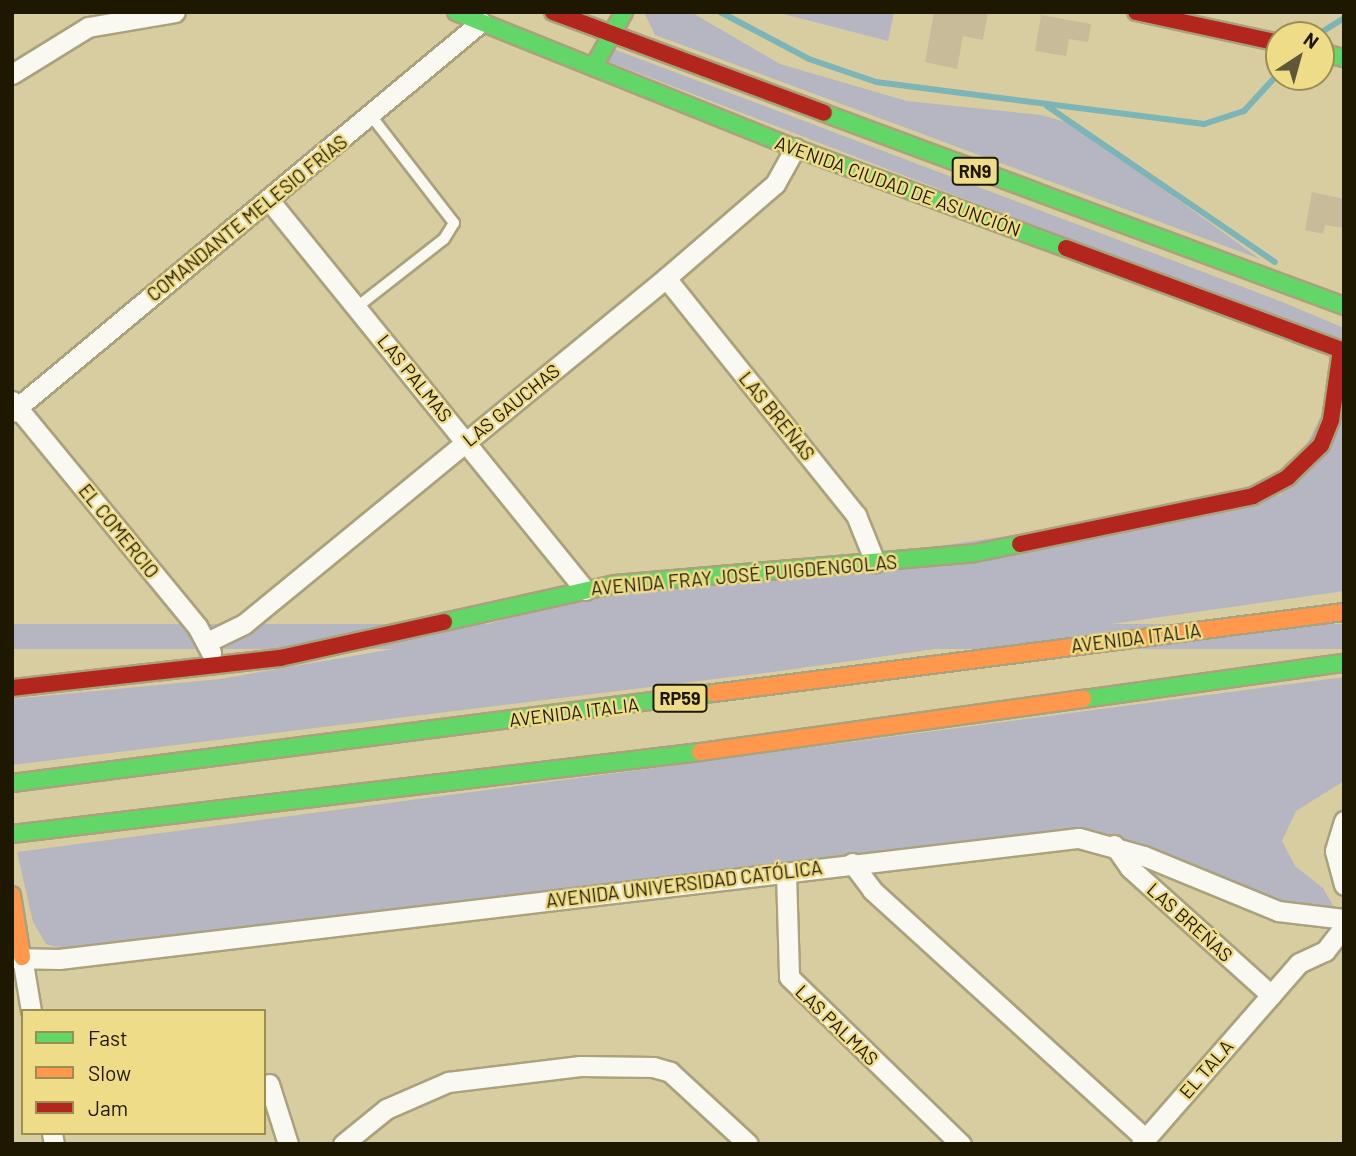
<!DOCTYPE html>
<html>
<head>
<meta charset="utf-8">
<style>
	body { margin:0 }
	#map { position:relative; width:1356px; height:1156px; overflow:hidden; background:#d8cda0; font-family:Barlow,sans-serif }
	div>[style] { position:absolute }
	.green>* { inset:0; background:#b6b6c2; transform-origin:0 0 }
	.stream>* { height:6px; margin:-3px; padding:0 3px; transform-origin:3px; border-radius:3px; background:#7cb4b7 }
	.building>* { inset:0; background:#c8bb99 }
	.roads { filter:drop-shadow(2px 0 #aaa17d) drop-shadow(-2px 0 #aaa17d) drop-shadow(0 2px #aaa17d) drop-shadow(0 -2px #aaa17d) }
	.lane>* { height:10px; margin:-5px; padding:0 5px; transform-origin:5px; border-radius:5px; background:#f9f8f1 }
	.street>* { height:19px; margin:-9.5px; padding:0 9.5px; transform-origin:9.5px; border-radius:9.5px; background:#f9f8f1 }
	.fast>* { height:16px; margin:-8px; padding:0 8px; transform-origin:8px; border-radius:8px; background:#63d668 }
	.slow>* { height:16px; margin:-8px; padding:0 8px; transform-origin:8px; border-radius:8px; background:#ff974d }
	.jam>* { height:16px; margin:-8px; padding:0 8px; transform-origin:8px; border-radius:8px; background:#b3261e }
	span { translate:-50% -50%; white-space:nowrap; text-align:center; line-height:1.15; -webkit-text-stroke:5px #efdc89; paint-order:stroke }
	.shield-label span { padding:2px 5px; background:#efdc89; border:2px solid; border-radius:5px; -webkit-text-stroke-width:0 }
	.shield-label { font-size:18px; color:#1e1800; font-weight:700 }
	.street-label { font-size:19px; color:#1e1800 }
	.frame { position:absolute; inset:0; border:14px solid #1e1800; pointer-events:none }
	.legend { position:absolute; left:21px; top:1009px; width:245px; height:126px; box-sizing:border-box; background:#efdc89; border:2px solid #9b8e52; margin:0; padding:9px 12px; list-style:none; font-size:21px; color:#1e1800 }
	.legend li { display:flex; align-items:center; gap:14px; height:35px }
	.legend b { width:35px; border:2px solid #9b8e52 }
	.north { position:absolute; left:1265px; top:21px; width:70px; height:70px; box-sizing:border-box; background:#efdc89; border:2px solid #9b8e52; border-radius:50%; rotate:36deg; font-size:19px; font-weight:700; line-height:28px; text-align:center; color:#1e1800 }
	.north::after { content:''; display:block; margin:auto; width:24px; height:32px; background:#5f5738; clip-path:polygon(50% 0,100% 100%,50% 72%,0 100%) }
</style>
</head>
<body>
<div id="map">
	<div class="green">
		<div style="clip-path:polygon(644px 12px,691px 12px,780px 64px,907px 101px,1041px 115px,1073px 124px,1260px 259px,655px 35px)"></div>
		<div style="clip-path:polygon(776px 12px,894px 12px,888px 41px)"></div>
		<div style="clip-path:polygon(611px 48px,1280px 301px,1344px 328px,1344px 345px,607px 61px)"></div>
		<div style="clip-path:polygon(1344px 371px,1344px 591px,773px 672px,12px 765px,12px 699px,220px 679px,399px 648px,576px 600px,1281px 495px)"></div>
		<div style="left:1344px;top:624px;width:25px;height:1343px;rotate:90deg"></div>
		<div style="clip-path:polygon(1344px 677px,1344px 781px,1296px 811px,1282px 841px,1295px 866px,1323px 888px,1334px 907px,1327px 912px,1279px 904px,1105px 833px,1065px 831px,74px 953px,46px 944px,33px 922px,17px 852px)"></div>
	</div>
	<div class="stream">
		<div style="left:720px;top:12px;width:101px;rotate:27.8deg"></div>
		<div style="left:809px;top:59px;width:71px;rotate:18.9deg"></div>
		<div style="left:876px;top:82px;width:331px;rotate:7.3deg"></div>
		<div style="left:1204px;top:124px;width:42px;rotate:-18deg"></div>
		<div style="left:1244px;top:111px;width:52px;rotate:-47.4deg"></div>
		<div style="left:1317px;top:35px;width:32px;rotate:-32deg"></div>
		<div style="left:1047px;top:106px;width:276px;rotate:34.4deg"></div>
	</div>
	<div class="building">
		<div style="clip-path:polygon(934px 12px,988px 12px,983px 40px,963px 36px,957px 69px,925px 62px)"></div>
		<div style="clip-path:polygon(1041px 15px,1091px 24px,1088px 42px,1069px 39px,1066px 56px,1035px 51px)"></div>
		<div style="clip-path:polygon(1312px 192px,1344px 199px,1344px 228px,1325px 225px,1323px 234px,1305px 230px)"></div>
	</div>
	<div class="roads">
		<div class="lane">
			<div style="left:357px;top:307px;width:110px;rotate:-38deg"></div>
			<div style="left:444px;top:239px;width:19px;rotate:-58deg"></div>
			<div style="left:454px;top:223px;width:134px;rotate:-127.7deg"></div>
		</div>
		<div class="street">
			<div style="left:12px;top:74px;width:89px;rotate:-31.7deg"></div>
			<div style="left:88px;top:27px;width:88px;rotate:-9.8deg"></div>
			<div style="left:269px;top:200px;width:502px;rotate:50.98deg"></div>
			<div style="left:666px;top:278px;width:304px;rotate:51.3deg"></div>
			<div style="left:856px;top:515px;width:51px;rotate:68deg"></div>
			<div style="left:12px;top:401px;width:291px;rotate:50.6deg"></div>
			<div style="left:197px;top:626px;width:30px;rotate:62deg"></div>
			<div style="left:12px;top:412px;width:610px;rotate:-39.75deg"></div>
			<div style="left:207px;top:642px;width:41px;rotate:-25.9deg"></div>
			<div style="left:244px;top:624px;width:546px;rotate:-39.35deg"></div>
			<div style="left:666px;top:278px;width:144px;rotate:-40.8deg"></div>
			<div style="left:775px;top:184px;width:41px;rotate:-60.9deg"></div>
			<div style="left:1344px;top:821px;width:31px;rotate:107deg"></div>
			<div style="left:1335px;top:851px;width:35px;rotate:75deg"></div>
			<div style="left:1114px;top:845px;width:28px;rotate:55deg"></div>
			<div style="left:1130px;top:868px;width:190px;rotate:42deg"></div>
			<div style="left:852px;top:863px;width:34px;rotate:53deg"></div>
			<div style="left:872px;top:890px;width:369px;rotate:42.3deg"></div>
			<div style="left:786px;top:873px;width:104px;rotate:88.3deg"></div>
			<div style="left:789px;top:977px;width:240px;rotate:44.2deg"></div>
			<div style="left:22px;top:957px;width:55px;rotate:80.5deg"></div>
			<div style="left:12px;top:958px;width:47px;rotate:1.2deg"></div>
			<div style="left:59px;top:959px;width:1027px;rotate:-6.77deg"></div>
			<div style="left:1079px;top:838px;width:67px;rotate:15.5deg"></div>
			<div style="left:1144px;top:856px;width:145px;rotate:22.3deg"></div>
			<div style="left:1278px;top:911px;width:66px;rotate:6.9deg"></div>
			<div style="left:269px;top:1084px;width:63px;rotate:72.4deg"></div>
			<div style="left:52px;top:1133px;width:11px;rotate:80deg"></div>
			<div style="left:343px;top:1144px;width:55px;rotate:-39.1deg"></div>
			<div style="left:386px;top:1109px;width:68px;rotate:-23.5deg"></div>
			<div style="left:448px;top:1082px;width:133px;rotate:-6.9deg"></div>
			<div style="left:580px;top:1066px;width:73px;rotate:0.8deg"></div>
			<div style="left:653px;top:1067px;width:18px;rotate:16deg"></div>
			<div style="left:670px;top:1072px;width:106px;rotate:42.7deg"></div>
			<div style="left:1141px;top:1144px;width:240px;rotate:-48.9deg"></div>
			<div style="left:1299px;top:963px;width:29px;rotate:-25deg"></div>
			<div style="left:1325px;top:951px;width:31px;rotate:-52deg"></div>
		</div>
		<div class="fast">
			<div style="left:456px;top:12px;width:365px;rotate:21.9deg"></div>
			<div style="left:795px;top:148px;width:289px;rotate:20.3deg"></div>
			<div style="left:1321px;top:52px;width:24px;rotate:15deg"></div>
			<div style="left:594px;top:66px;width:62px;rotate:-60.9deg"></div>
			<div style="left:824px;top:113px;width:555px;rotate:20.36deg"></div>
			<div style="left:444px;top:622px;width:175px;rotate:-12.5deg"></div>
			<div style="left:615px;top:584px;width:361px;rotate:-4.9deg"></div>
			<div style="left:975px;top:553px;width:46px;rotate:-11.3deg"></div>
			<div style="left:1083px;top:699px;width:263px;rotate:-7.9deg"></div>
			<div style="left:12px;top:783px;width:708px;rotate:-7.31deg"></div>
			<div style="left:12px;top:834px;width:693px;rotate:-6.8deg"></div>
		</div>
		<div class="slow">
			<div style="left:714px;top:693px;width:635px;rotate:-7.33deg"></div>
			<div style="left:700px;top:752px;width:387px;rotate:-7.9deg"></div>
			<div style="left:12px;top:895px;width:63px;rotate:80.8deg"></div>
		</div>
		<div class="jam">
			<div style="left:553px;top:12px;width:289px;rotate:20.4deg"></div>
			<div style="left:1136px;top:12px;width:146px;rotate:12.2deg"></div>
			<div style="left:1066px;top:248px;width:296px;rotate:20.3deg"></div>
			<div style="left:1020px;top:544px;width:238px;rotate:-11.6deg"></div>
			<div style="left:1253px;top:496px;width:40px;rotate:-28deg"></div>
			<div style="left:1288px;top:477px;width:46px;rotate:-44.1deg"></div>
			<div style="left:1321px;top:445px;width:27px;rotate:-68deg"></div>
			<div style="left:1331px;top:420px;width:71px;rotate:-81.9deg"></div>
			<div style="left:12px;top:688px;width:270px;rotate:-6.4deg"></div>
			<div style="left:280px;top:658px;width:168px;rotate:-12.4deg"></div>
		</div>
	</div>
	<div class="shield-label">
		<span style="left:975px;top:171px">RN9</span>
		<span style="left:680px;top:698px">RP59</span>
	</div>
	<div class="street-label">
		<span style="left:898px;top:186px;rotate:20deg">AVENIDA CIUDAD DE ASUNCIÓN</span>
		<span style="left:247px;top:218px;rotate:-39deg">COMANDANTE MELESIO FRÍAS</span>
		<span style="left:415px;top:378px;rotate:51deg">LAS PALMAS</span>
		<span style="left:511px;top:405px;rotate:-39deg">LAS GAUCHAS</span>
		<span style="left:777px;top:416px;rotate:51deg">LAS BREÑAS</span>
		<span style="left:119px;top:531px;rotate:51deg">EL COMERCIO</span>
		<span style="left:744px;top:575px;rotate:-5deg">AVENIDA FRAY JOSÉ PUIGDENGOLAS</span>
		<span style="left:1136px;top:638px;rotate:-7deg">AVENIDA ITALIA</span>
		<span style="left:574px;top:712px;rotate:-7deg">AVENIDA ITALIA</span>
		<span style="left:684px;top:884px;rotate:-7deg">AVENIDA UNIVERSIDAD CATÓLICA</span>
		<span style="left:1190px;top:922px;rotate:42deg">LAS BREÑAS</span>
		<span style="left:837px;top:1025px;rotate:44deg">LAS PALMAS</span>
		<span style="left:1206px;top:1069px;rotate:-49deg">EL TALA</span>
	</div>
	<div class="frame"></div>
	<ul class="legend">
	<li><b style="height:9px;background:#63d668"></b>Fast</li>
	<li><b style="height:9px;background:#ff974d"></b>Slow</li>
	<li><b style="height:9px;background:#b3261e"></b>Jam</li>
	</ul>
	<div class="north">N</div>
</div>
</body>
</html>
